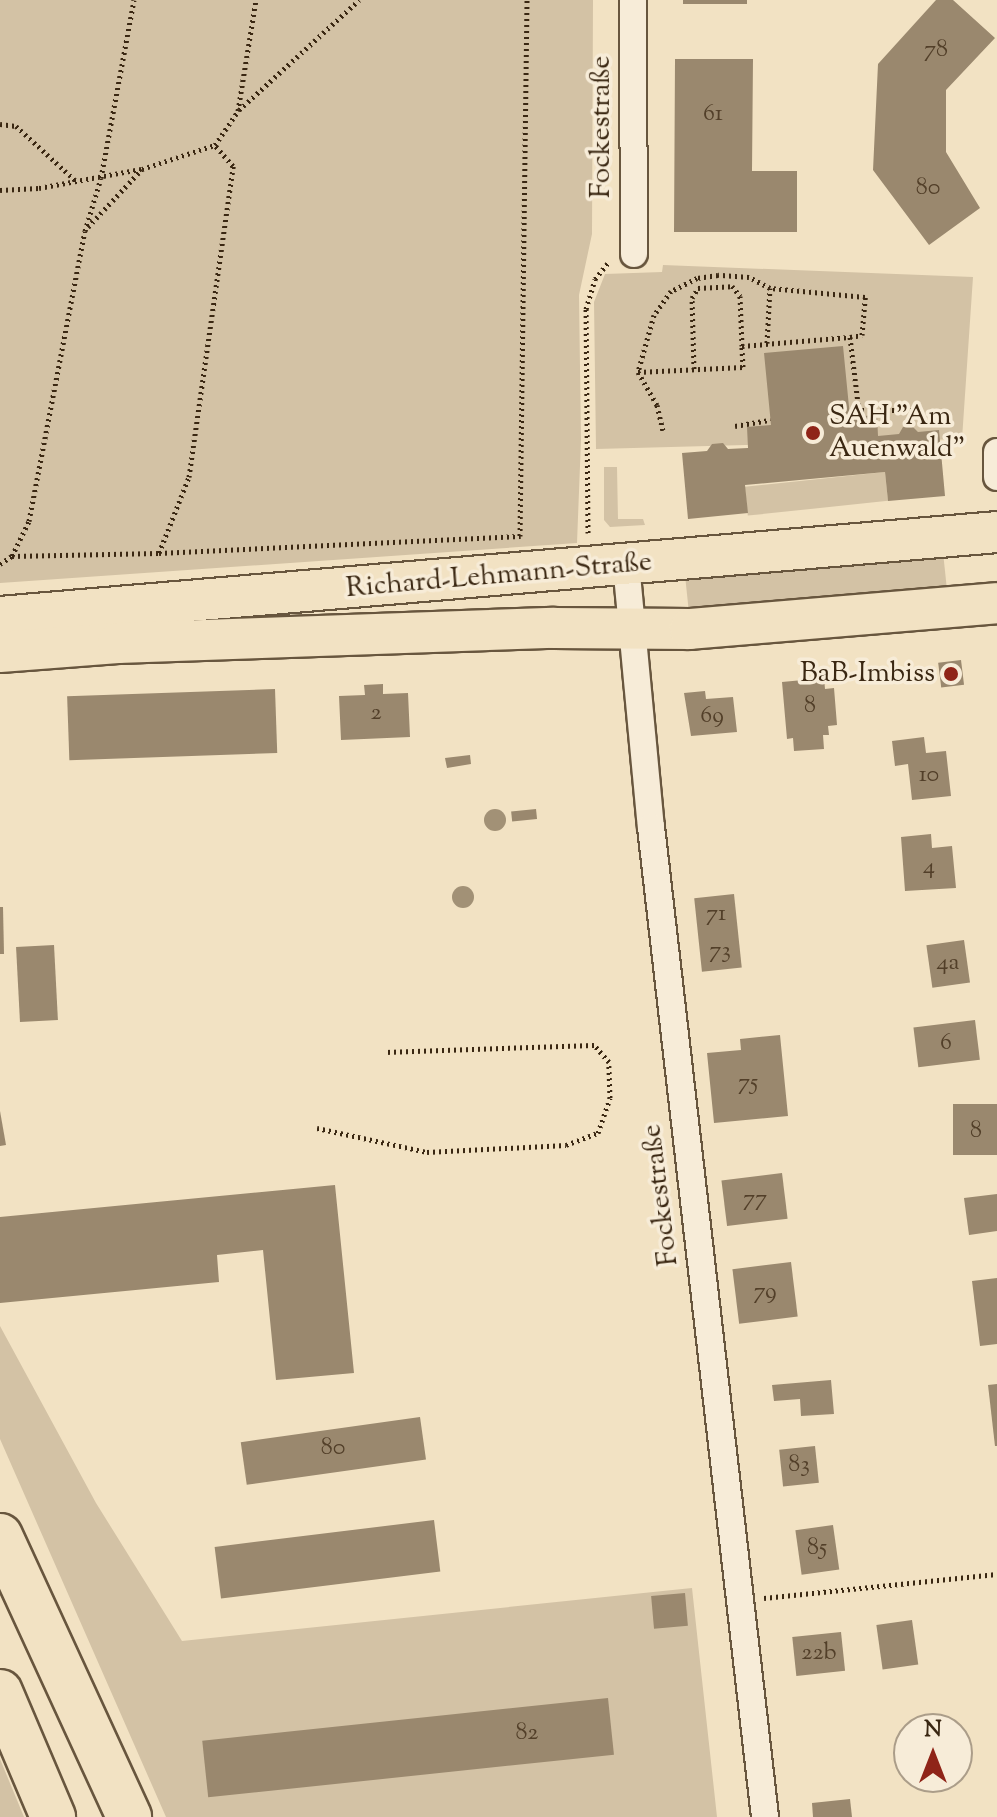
<!DOCTYPE html>
<html>
<head>
<meta charset="utf-8">
<style>
	body { margin:0 }
	#map { position:relative; width:997px; height:1817px; overflow:hidden; background:#f2e2c3; font-family:"Sorts Mill Goudy",serif }
	div>[style] { position:absolute }
	.green>* { inset:0; background:#d3c2a5; transform-origin:0 0 }
	.building>* { inset:0; background:#9a886e; transform-origin:0 0 }
	.path>* { height:5px; margin-top:-2.5px; transform-origin:0; background:repeating-linear-gradient(90deg,#3a2712 0 2px,transparent 0 6px) }
	.roads { filter:drop-shadow(2px 0 #68563e) drop-shadow(-2px 0 #68563e) drop-shadow(0 2px #68563e) drop-shadow(0 -2px #68563e) }
	.minor>* { height:26px; margin:-13px; padding:0 13px; transform-origin:13px; border-radius:13px; background:#f7ecd8 }
	.primary>* { height:40px; margin:-20px; padding:0 20px; transform-origin:20px; border-radius:20px; background:#f2e2c3 }
	.trunk>* { height:44px; margin:-22px; padding:0 22px; transform-origin:22px; border-radius:22px; background:#f2e2c3 }
	.trees>* { width:22px; height:22px; margin:-11px; border-radius:50%; background:#a29176 }
	.dots>* { width:22px; height:22px; translate:-50% -50%; box-sizing:border-box; border:4px solid #f7ecd8; border-radius:50% }
	span { translate:-50% -50%; white-space:nowrap; text-align:center; line-height:1.15; -webkit-text-stroke:7px #f7ecd8; paint-order:stroke }
	.number-label { font-size:24px; color:#523f29 }
	.number-label span { -webkit-text-stroke-width:0 }
	.street-label { font-size:28px; color:#3a2712 }
	.poi-label { font-size:28px; color:#3a2712 }
	.left { translate:0 -50%; text-align:left }
	.right { translate:-100% -50%; text-align:right }
	.north { position:absolute; left:893px; top:1713px; width:80px; height:80px; box-sizing:border-box; background:#f7ecd8; border:2px solid #ab9d89; border-radius:50%; rotate:0deg; font-size:22px; font-weight:700; line-height:32px; text-align:center; color:#3a2712 }
	.north::after { content:''; display:block; margin:auto; width:28px; height:36px; background:#8f2418; clip-path:polygon(50% 0,100% 100%,50% 72%,0 100%) }
</style>
</head>
<body>
<div id="map">
	<div class="green">
		<div style="clip-path:polygon(0 0,593px 0,592px 234px,579px 295px,581px 440px,577px 543px,0 583px)"></div>
		<div style="clip-path:polygon(663px 265px,973px 277px,962px 439px,596px 449px,594px 302px,605px 274px,662px 272px)"></div>
		<div style="clip-path:polygon(604px 467px,617px 467px,618px 519px,643px 519px,645px 525px,610px 527px,604px 520px)"></div>
		<div style="left:885px;top:472px;width:29px;height:141px;rotate:84deg"></div>
		<div style="left:943px;top:552px;width:39px;height:259px;rotate:84deg"></div>
		<div style="clip-path:polygon(0 1326px,96px 1503px,182px 1641px,692px 1588px,717px 1817px,166px 1817px,0 1439px)"></div>
		<div style="clip-path:polygon(0 1759px,24px 1817px,0 1817px)"></div>
	</div>
	<div class="building">
		<div style="left:683px;top:0;width:64px;height:4px"></div>
		<div style="clip-path:polygon(936px 0,953px 0,995px 38px,946px 90px,946px 152px,980px 208px,929px 245px,873px 170px,878px 64px)"></div>
		<div style="clip-path:polygon(675px 59px,753px 59px,752px 171px,797px 171px,797px 232px,674px 232px)"></div>
		<div style="clip-path:polygon(843px 346px,850px 417px,877px 415px,878px 436px,899px 434px,903px 427px,912px 426px,918px 432px,939px 430px,945px 496px,888px 501px,885px 472px,745px 485px,748px 513px,688px 519px,682px 453px,707px 451px,712px 444px,723px 443px,728px 449px,748px 448px,747px 427px,771px 425px,764px 353px)"></div>
		<div style="left:961px;top:660px;width:25px;height:23px;rotate:83deg"></div>
		<div style="clip-path:polygon(824px 678px,825px 689px,834px 688px,837px 725px,828px 726px,829px 735px,823px 735px,824px 749px,794px 751px,793px 738px,787px 739px,782px 682px)"></div>
		<div style="clip-path:polygon(383px 684px,383px 694px,408px 693px,410px 737px,341px 740px,339px 696px,365px 695px,364px 685px)"></div>
		<div style="left:275px;top:689px;width:64px;height:208px;rotate:88deg"></div>
		<div style="clip-path:polygon(705px 691px,706px 699px,733px 697px,737px 732px,691px 736px,684px 693px)"></div>
		<div style="clip-path:polygon(924px 737px,926px 753px,946px 751px,951px 796px,912px 800px,908px 764px,895px 766px,892px 741px)"></div>
		<div style="clip-path:polygon(470px 755px,471px 764px,447px 768px,445px 758px)"></div>
		<div style="left:536px;top:809px;width:10px;height:25px;rotate:84deg"></div>
		<div style="clip-path:polygon(931px 834px,932px 848px,952px 846px,956px 888px,905px 891px,901px 837px)"></div>
		<div style="left:734px;top:894px;width:74px;height:40px;rotate:84deg"></div>
		<div style="clip-path:polygon(0 907px,3px 907px,4px 954px,0 954px)"></div>
		<div style="left:964px;top:940px;width:43px;height:38px;rotate:82deg"></div>
		<div style="left:54px;top:945px;width:75px;height:38px;rotate:87deg"></div>
		<div style="left:975px;top:1020px;width:40px;height:62px;rotate:83deg"></div>
		<div style="clip-path:polygon(780px 1035px,788px 1116px,714px 1123px,707px 1053px,741px 1050px,740px 1039px)"></div>
		<div style="left:997px;top:1104px;width:51px;height:44px;rotate:90deg"></div>
		<div style="clip-path:polygon(0 1111px,6px 1145px,0 1146px)"></div>
		<div style="left:782px;top:1173px;width:46px;height:61px;rotate:83deg"></div>
		<div style="clip-path:polygon(335px 1185px,354px 1373px,276px 1380px,263px 1250px,217px 1255px,219px 1282px,0 1303px,0 1217px)"></div>
		<div style="clip-path:polygon(997px 1194px,997px 1231px,969px 1235px,964px 1198px)"></div>
		<div style="left:791px;top:1262px;width:55px;height:59px;rotate:83deg"></div>
		<div style="clip-path:polygon(997px 1278px,997px 1344px,980px 1346px,972px 1281px)"></div>
		<div style="clip-path:polygon(831px 1380px,834px 1414px,801px 1416px,800px 1399px,774px 1401px,772px 1385px)"></div>
		<div style="clip-path:polygon(997px 1384px,997px 1446px,995px 1446px,988px 1385px)"></div>
		<div style="left:420px;top:1417px;width:43px;height:181px;rotate:82deg"></div>
		<div style="left:815px;top:1446px;width:37px;height:36px;rotate:84deg"></div>
		<div style="left:434px;top:1520px;width:52px;height:221px;rotate:83deg"></div>
		<div style="left:833px;top:1525px;width:45px;height:38px;rotate:82deg"></div>
		<div style="left:685px;top:1593px;width:33px;height:34px;rotate:85deg"></div>
		<div style="left:912px;top:1620px;width:45px;height:36px;rotate:82deg"></div>
		<div style="left:841px;top:1632px;width:39px;height:49px;rotate:84deg"></div>
		<div style="left:608px;top:1698px;width:57px;height:408px;rotate:84deg"></div>
		<div style="clip-path:polygon(850px 1799px,852px 1817px,813px 1817px,812px 1803px)"></div>
	</div>
	<div class="path">
		<div style="left:239px;top:110px;width:163px;rotate:-42.5deg"></div>
		<div style="left:0;top:124px;width:16px;rotate:7deg"></div>
		<div style="left:16px;top:126px;width:81px;rotate:42.5deg"></div>
		<div style="left:0;top:190px;width:39px;rotate:-3deg"></div>
		<div style="left:39px;top:188px;width:104px;rotate:-10.6deg"></div>
		<div style="left:88px;top:227px;width:79px;rotate:-47deg"></div>
		<div style="left:142px;top:169px;width:77px;rotate:-18.2deg"></div>
		<div style="left:215px;top:145px;width:41px;rotate:-55.9deg"></div>
		<div style="left:238px;top:111px;width:112px;rotate:-80.8deg"></div>
		<div style="left:850px;top:337px;width:12px;rotate:-9deg"></div>
		<div style="left:862px;top:335px;width:38px;rotate:-85deg"></div>
		<div style="left:865px;top:297px;width:95px;rotate:-174.6deg"></div>
		<div style="left:770px;top:288px;width:24px;rotate:-152deg"></div>
		<div style="left:749px;top:277px;width:31px;rotate:-176deg"></div>
		<div style="left:718px;top:275px;width:21px;rotate:172deg"></div>
		<div style="left:697px;top:278px;width:29px;rotate:153deg"></div>
		<div style="left:671px;top:291px;width:29px;rotate:125deg"></div>
		<div style="left:654px;top:315px;width:59px;rotate:105.7deg"></div>
		<div style="left:638px;top:372px;width:105px;rotate:-2.7deg"></div>
		<div style="left:743px;top:367px;width:21px;rotate:-93deg"></div>
		<div style="left:742px;top:346px;width:108px;rotate:-4.8deg"></div>
		<div style="left:850px;top:337px;width:75px;rotate:83.1deg"></div>
		<div style="left:767px;top:343px;width:55px;rotate:-86.9deg"></div>
		<div style="left:694px;top:369px;width:71px;rotate:-91.6deg"></div>
		<div style="left:692px;top:298px;width:12px;rotate:-59deg"></div>
		<div style="left:698px;top:288px;width:34px;rotate:-3deg"></div>
		<div style="left:732px;top:286px;width:13px;rotate:51deg"></div>
		<div style="left:740px;top:296px;width:50px;rotate:87.7deg"></div>
		<div style="left:638px;top:372px;width:38px;rotate:60deg"></div>
		<div style="left:657px;top:405px;width:26px;rotate:77deg"></div>
		<div style="left:850px;top:410px;width:61px"></div>
		<div style="left:735px;top:426px;width:36px;rotate:-10deg"></div>
		<div style="left:588px;top:533px;width:224px;rotate:-90.5deg"></div>
		<div style="left:586px;top:309px;width:31px;rotate:-73deg"></div>
		<div style="left:595px;top:279px;width:22px;rotate:-51deg"></div>
		<div style="left:520px;top:536px;width:536px;rotate:-89.25deg"></div>
		<div style="left:159px;top:553px;width:82px;rotate:-68.5deg"></div>
		<div style="left:189px;top:477px;width:314px;rotate:-81.9deg"></div>
		<div style="left:233px;top:166px;width:28px;rotate:-131deg"></div>
		<div style="left:12px;top:556px;width:39px;rotate:-64deg"></div>
		<div style="left:29px;top:521px;width:295px;rotate:-79.1deg"></div>
		<div style="left:85px;top:231px;width:55px;rotate:-73.2deg"></div>
		<div style="left:101px;top:178px;width:181px;rotate:-79.5deg"></div>
		<div style="left:0;top:564px;width:14px;rotate:-34deg"></div>
		<div style="left:12px;top:556px;width:147px;rotate:-1.2deg"></div>
		<div style="left:159px;top:553px;width:362px;rotate:-2.7deg"></div>
		<div style="left:317px;top:1128px;width:113px;rotate:12.3deg"></div>
		<div style="left:427px;top:1152px;width:139px;rotate:-2.9deg"></div>
		<div style="left:566px;top:1145px;width:34px;rotate:-21deg"></div>
		<div style="left:598px;top:1133px;width:37px;rotate:-71deg"></div>
		<div style="left:610px;top:1098px;width:36px;rotate:-92deg"></div>
		<div style="left:609px;top:1062px;width:23px;rotate:-131deg"></div>
		<div style="left:594px;top:1045px;width:209px;rotate:178.1deg"></div>
		<div style="left:764px;top:1598px;width:234px;rotate:-5.9deg"></div>
	</div>
	<div class="roads">
		<div class="minor">
			<div style="left:633px;top:0;width:254px;rotate:89.8deg"></div>
			<div style="left:997px;top:452px;width:25px;rotate:90deg"></div>
			<div style="left:626px;top:564px;width:264px;rotate:84.6deg"></div>
			<div style="left:651px;top:827px;width:997px;rotate:83.43deg"></div>
		</div>
		<div class="primary">
			<div style="left:0;top:617px;width:1001px;rotate:-4.87deg"></div>
			<div style="left:0;top:652px;width:118px;rotate:-4.4deg"></div>
			<div style="left:118px;top:643px;width:436px;rotate:-2deg"></div>
			<div style="left:554px;top:628px;width:136px;rotate:0.4deg"></div>
			<div style="left:690px;top:629px;width:308px;rotate:-4.8deg"></div>
		</div>
		<div class="trunk">
			<div style="left:0;top:1536px;width:309px;rotate:65.3deg"></div>
			<div style="left:0;top:1692px;width:136px;rotate:67deg"></div>
		</div>
	</div>
	<div class="trees">
		<div style="left:495px;top:820px"></div>
		<div style="left:463px;top:897px"></div>
	</div>
	<div class="dots">
		<div style="left:813px;top:433px;background:#8f2418"></div>
		<div style="left:951px;top:674px;background:#8f2418"></div>
	</div>
	<div class="number-label">
		<span style="left:936px;top:51px">78</span>
		<span style="left:713px;top:115px">61</span>
		<span style="left:928px;top:189px">80</span>
		<span style="left:810px;top:707px">8</span>
		<span style="left:376px;top:714px">2</span>
		<span style="left:712px;top:717px">69</span>
		<span style="left:929px;top:776px">10</span>
		<span style="left:929px;top:868px">4</span>
		<span style="left:716px;top:915px">71</span>
		<span style="left:720px;top:952px">73</span>
		<span style="left:948px;top:964px">4a</span>
		<span style="left:946px;top:1044px">6</span>
		<span style="left:748px;top:1084px">75</span>
		<span style="left:976px;top:1132px">8</span>
		<span style="left:755px;top:1200px">77</span>
		<span style="left:765px;top:1293px">79</span>
		<span style="left:333px;top:1449px">80</span>
		<span style="left:799px;top:1466px">83</span>
		<span style="left:817px;top:1549px">85</span>
		<span style="left:819px;top:1654px">22b</span>
		<span style="left:527px;top:1734px">82</span>
	</div>
	<div class="street-label">
		<span style="left:602px;top:127px;rotate:-90deg">Fockestraße</span>
		<span style="left:499px;top:576px;rotate:-5deg">Richard-Lehmann-Straße</span>
		<span style="left:661px;top:1195px;rotate:-97deg">Fockestraße</span>
	</div>
	<div class="poi-label">
		<span class="left" style="left:829px;top:433px">SAH "Am<br>Auenwald"</span>
		<span class="right" style="left:935px;top:674px">BaB-Imbiss</span>
	</div>
	<div class="north">N</div>
</div>
</body>
</html>
